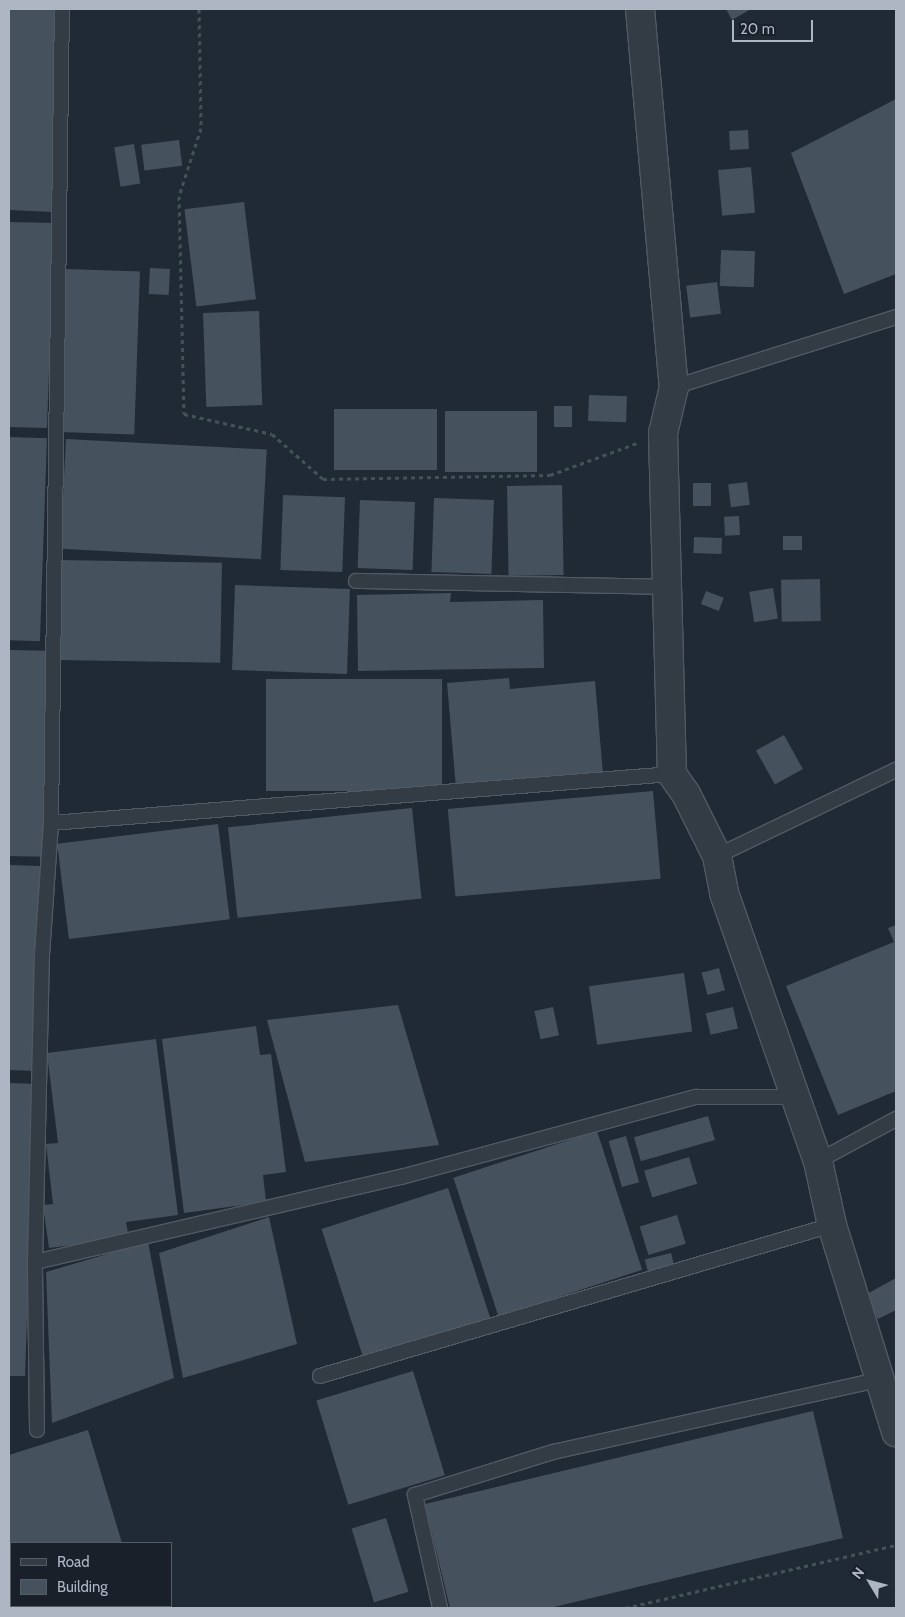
<!DOCTYPE html>
<html>
<head>
<meta charset="utf-8">
<style>
	body { margin:0 }
	#map { position:relative; width:905px; height:1617px; overflow:hidden; background:#202a34; font-family:Cabin,sans-serif }
	div>[style] { position:absolute }
	.building>* { inset:0; background:#46515e; transform-origin:0 0 }
	.path>* { height:3px; margin-top:-1.5px; transform-origin:0; background:repeating-linear-gradient(90deg,#415355 0 4px,transparent 0 8px) }
	.roads { filter:drop-shadow(1px 0 #515963) drop-shadow(-1px 0 #515963) drop-shadow(0 1px #515963) drop-shadow(0 -1px #515963) }
	.service>* { height:14px; margin:-7px; padding:0 7px; transform-origin:7px; border-radius:7px; background:#333b45 }
	.tertiary>* { height:28px; margin:-14px; padding:0 14px; transform-origin:14px; border-radius:14px; background:#333b45 }
	span { translate:-50% -50%; white-space:nowrap; text-align:center; line-height:1.15; -webkit-text-stroke:4px #192029; paint-order:stroke }
	.frame { position:absolute; inset:0; border:10px solid #adb6c2; pointer-events:none }
	.legend { position:absolute; left:10px; top:1542px; width:162px; height:65px; box-sizing:border-box; background:#192029; border:1px solid #545c66; margin:0; padding:6px 9px; list-style:none; font-size:15px; color:#adb6c2 }
	.legend li { display:flex; align-items:center; gap:10px; height:25px }
	.legend b { width:25px; border:1px solid #545c66 }
	.north { position:absolute; left:845px; top:1557px; width:50px; height:50px; -webkit-text-stroke:4px #192029; paint-order:stroke; rotate:307deg; font-size:14px; font-weight:700; line-height:20px; text-align:center; color:#adb6c2 }
	.north::after { content:''; display:block; margin:auto; width:18px; height:22px; background:#adb6c2; clip-path:polygon(50% 0,100% 100%,50% 72%,0 100%) }
	.scale { position:absolute; left:732px; top:20px; width:81px; height:22px; box-sizing:border-box; border:2px solid #adb6c2; border-top:0; padding-left:6px; font-size:15px; line-height:18px; white-space:nowrap; color:#adb6c2; -webkit-text-stroke:4px #192029; paint-order:stroke }
</style>
</head>
<body>
<div id="map">
	<div class="building">
		<div style="clip-path:polygon(9px 9px,60px 9px,53px 212px,9px 210px)"></div>
		<div style="clip-path:polygon(726px 9px,751px 9px,732px 20px)"></div>
		<div style="clip-path:polygon(896px 99px,896px 274px,844px 294px,791px 153px)"></div>
		<div style="left:748px;top:130px;width:19px;height:19px;rotate:87deg"></div>
		<div style="left:179px;top:140px;width:26px;height:38px;rotate:83deg"></div>
		<div style="left:134px;top:144px;width:40px;height:20px;rotate:81deg"></div>
		<div style="left:751px;top:167px;width:46px;height:33px;rotate:85deg"></div>
		<div style="left:244px;top:202px;width:98px;height:60px;rotate:83deg"></div>
		<div style="clip-path:polygon(9px 222px,54px 223px,47px 428px,9px 427px)"></div>
		<div style="left:721px;top:250px;width:34px;height:36px;rotate:2deg"></div>
		<div style="left:150px;top:268px;width:20px;height:26px;rotate:3deg"></div>
		<div style="left:66px;top:269px;width:74px;height:163px;rotate:2deg"></div>
		<div style="left:717px;top:282px;width:32px;height:31px;rotate:83deg"></div>
		<div style="left:259px;top:311px;width:94px;height:56px;rotate:88deg"></div>
		<div style="left:589px;top:395px;width:38px;height:26px;rotate:2deg"></div>
		<div style="left:554px;top:406px;width:18px;height:21px"></div>
		<div style="left:437px;top:409px;width:61px;height:103px;rotate:90deg"></div>
		<div style="left:445px;top:411px;width:92px;height:61px"></div>
		<div style="left:9px;top:437px;width:38px;height:203px;rotate:2deg"></div>
		<div style="left:66px;top:439px;width:201px;height:110px;rotate:3deg"></div>
		<div style="left:747px;top:482px;width:23px;height:19px;rotate:83deg"></div>
		<div style="left:711px;top:483px;width:23px;height:18px;rotate:90deg"></div>
		<div style="left:562px;top:485px;width:90px;height:55px;rotate:89deg"></div>
		<div style="left:283px;top:495px;width:62px;height:75px;rotate:2deg"></div>
		<div style="left:434px;top:498px;width:60px;height:74px;rotate:2deg"></div>
		<div style="left:360px;top:500px;width:55px;height:68px;rotate:2deg"></div>
		<div style="left:739px;top:516px;width:19px;height:15px;rotate:87deg"></div>
		<div style="left:802px;top:536px;width:14px;height:19px;rotate:90deg"></div>
		<div style="left:694px;top:537px;width:28px;height:16px;rotate:2deg"></div>
		<div style="left:60px;top:560px;width:162px;height:100px;rotate:1deg"></div>
		<div style="left:820px;top:579px;width:42px;height:39px;rotate:89deg"></div>
		<div style="left:235px;top:585px;width:115px;height:85px;rotate:2deg"></div>
		<div style="left:773px;top:588px;width:31px;height:24px;rotate:81deg"></div>
		<div style="left:706px;top:591px;width:19px;height:14px;rotate:21deg"></div>
		<div style="clip-path:polygon(451px 593px,450px 602px,543px 600px,544px 668px,358px 671px,357px 595px)"></div>
		<div style="left:9px;top:650px;width:40px;height:206px;rotate:1deg"></div>
		<div style="clip-path:polygon(509px 678px,510px 689px,595px 681px,603px 774px,456px 788px,447px 683px)"></div>
		<div style="left:266px;top:679px;width:176px;height:112px"></div>
		<div style="left:784px;top:735px;width:39px;height:32px;rotate:61deg"></div>
		<div style="left:653px;top:791px;width:88px;height:206px;rotate:85deg"></div>
		<div style="left:412px;top:808px;width:91px;height:185px;rotate:84deg"></div>
		<div style="left:218px;top:824px;width:96px;height:162px;rotate:83deg"></div>
		<div style="clip-path:polygon(9px 865px,40px 866px,35px 1071px,9px 1070px)"></div>
		<div style="clip-path:polygon(896px 925px,896px 1091px,838px 1115px,786px 986px,894px 942px,888px 928px)"></div>
		<div style="left:719px;top:968px;width:23px;height:18px;rotate:75deg"></div>
		<div style="left:684px;top:973px;width:59px;height:96px;rotate:82deg"></div>
		<div style="clip-path:polygon(398px 1005px,439px 1145px,305px 1162px,267px 1020px)"></div>
		<div style="left:553px;top:1007px;width:29px;height:19px;rotate:78deg"></div>
		<div style="left:733px;top:1007px;width:22px;height:28px;rotate:77deg"></div>
		<div style="clip-path:polygon(256px 1026px,260px 1055px,271px 1054px,286px 1172px,263px 1175px,266px 1202px,184px 1213px,162px 1039px)"></div>
		<div style="clip-path:polygon(156px 1039px,178px 1215px,126px 1222px,129px 1238px,49px 1248px,43px 1205px,53px 1204px,46px 1144px,58px 1143px,47px 1053px)"></div>
		<div style="clip-path:polygon(9px 1083px,35px 1084px,25px 1376px,9px 1376px)"></div>
		<div style="left:708px;top:1116px;width:25px;height:77px;rotate:74deg"></div>
		<div style="left:597px;top:1131px;width:146px;height:151px;rotate:72deg"></div>
		<div style="left:626px;top:1136px;width:48px;height:18px;rotate:74deg"></div>
		<div style="left:689px;top:1157px;width:28px;height:47px;rotate:73deg"></div>
		<div style="left:448px;top:1188px;width:142px;height:133px;rotate:72deg"></div>
		<div style="left:677px;top:1215px;width:30px;height:39px;rotate:73deg"></div>
		<div style="clip-path:polygon(269px 1217px,297px 1344px,183px 1378px,159px 1253px)"></div>
		<div style="clip-path:polygon(148px 1242px,174px 1378px,52px 1423px,46px 1272px)"></div>
		<div style="left:671px;top:1253px;width:12px;height:27px;rotate:76deg"></div>
		<div style="clip-path:polygon(896px 1278px,896px 1310px,878px 1319px,865px 1295px)"></div>
		<div style="left:413px;top:1371px;width:109px;height:101px;rotate:73deg"></div>
		<div style="clip-path:polygon(813px 1411px,843px 1538px,550px 1608px,450px 1608px,425px 1504px)"></div>
		<div style="clip-path:polygon(88px 1430px,122px 1543px,11px 1543px,9px 1599px,9px 1455px)"></div>
		<div style="left:386px;top:1518px;width:77px;height:36px;rotate:73deg"></div>
		<div style="left:21px;top:1606px;width:122px;height:2px"></div>
	</div>
	<div class="path">
		<div style="left:199px;top:9px;width:119px;rotate:89deg"></div>
		<div style="left:201px;top:128px;width:71px;rotate:107.9deg"></div>
		<div style="left:179px;top:196px;width:218px;rotate:88.7deg"></div>
		<div style="left:184px;top:414px;width:90px;rotate:12.8deg"></div>
		<div style="left:272px;top:434px;width:68px;rotate:41.4deg"></div>
		<div style="left:323px;top:479px;width:227px;rotate:-1deg"></div>
		<div style="left:550px;top:475px;width:93px;rotate:-20.2deg"></div>
		<div style="left:625px;top:1608px;width:278px;rotate:-13.1deg"></div>
	</div>
	<div class="roads">
		<div class="service">
			<div style="left:674px;top:387px;width:233px;rotate:-17.5deg"></div>
			<div style="left:356px;top:581px;width:310px;rotate:1.1deg"></div>
			<div style="left:51px;top:823px;width:623px;rotate:-4.51deg"></div>
			<div style="left:717px;top:856px;width:199px;rotate:-25.7deg"></div>
			<div style="left:818px;top:1161px;width:89px;rotate:-28.3deg"></div>
			<div style="left:35px;top:1262px;width:376px;rotate:-13.1deg"></div>
			<div style="left:401px;top:1177px;width:306px;rotate:-15.2deg"></div>
			<div style="left:696px;top:1097px;width:100px"></div>
			<div style="left:320px;top:1376px;width:534px;rotate:-16.43deg"></div>
			<div style="left:37px;top:1430px;width:168px;rotate:-90.7deg"></div>
			<div style="left:35px;top:1262px;width:307px;rotate:-88.7deg"></div>
			<div style="left:42px;top:955px;width:132px;rotate:-86.1deg"></div>
			<div style="left:51px;top:823px;width:814px;rotate:-89.23deg"></div>
			<div style="left:440px;top:1608px;width:116px;rotate:-102.5deg"></div>
			<div style="left:415px;top:1495px;width:145px;rotate:-17.3deg"></div>
			<div style="left:553px;top:1452px;width:333px;rotate:-12.5deg"></div>
		</div>
		<div class="tertiary">
			<div style="left:640px;top:9px;width:380px;rotate:84.9deg"></div>
			<div style="left:674px;top:387px;width:47px;rotate:103.4deg"></div>
			<div style="left:663px;top:433px;width:341px;rotate:88.5deg"></div>
			<div style="left:672px;top:774px;width:24px;rotate:55deg"></div>
			<div style="left:686px;top:794px;width:69px;rotate:63.4deg"></div>
			<div style="left:717px;top:856px;width:38px;rotate:79deg"></div>
			<div style="left:724px;top:893px;width:284px;rotate:70.7deg"></div>
			<div style="left:818px;top:1161px;width:66px;rotate:77.7deg"></div>
			<div style="left:832px;top:1225px;width:217px;rotate:72.8deg"></div>
		</div>
	</div>
	<div class="frame"></div>
	<ul class="legend">
	<li><b style="height:6px;background:#333b45"></b>Road</li>
	<li><b style="height:14px;background:#46515e"></b>Building</li>
	</ul>
	<div class="north">N</div>
	<div class="scale">20 m</div>
</div>
</body>
</html>
